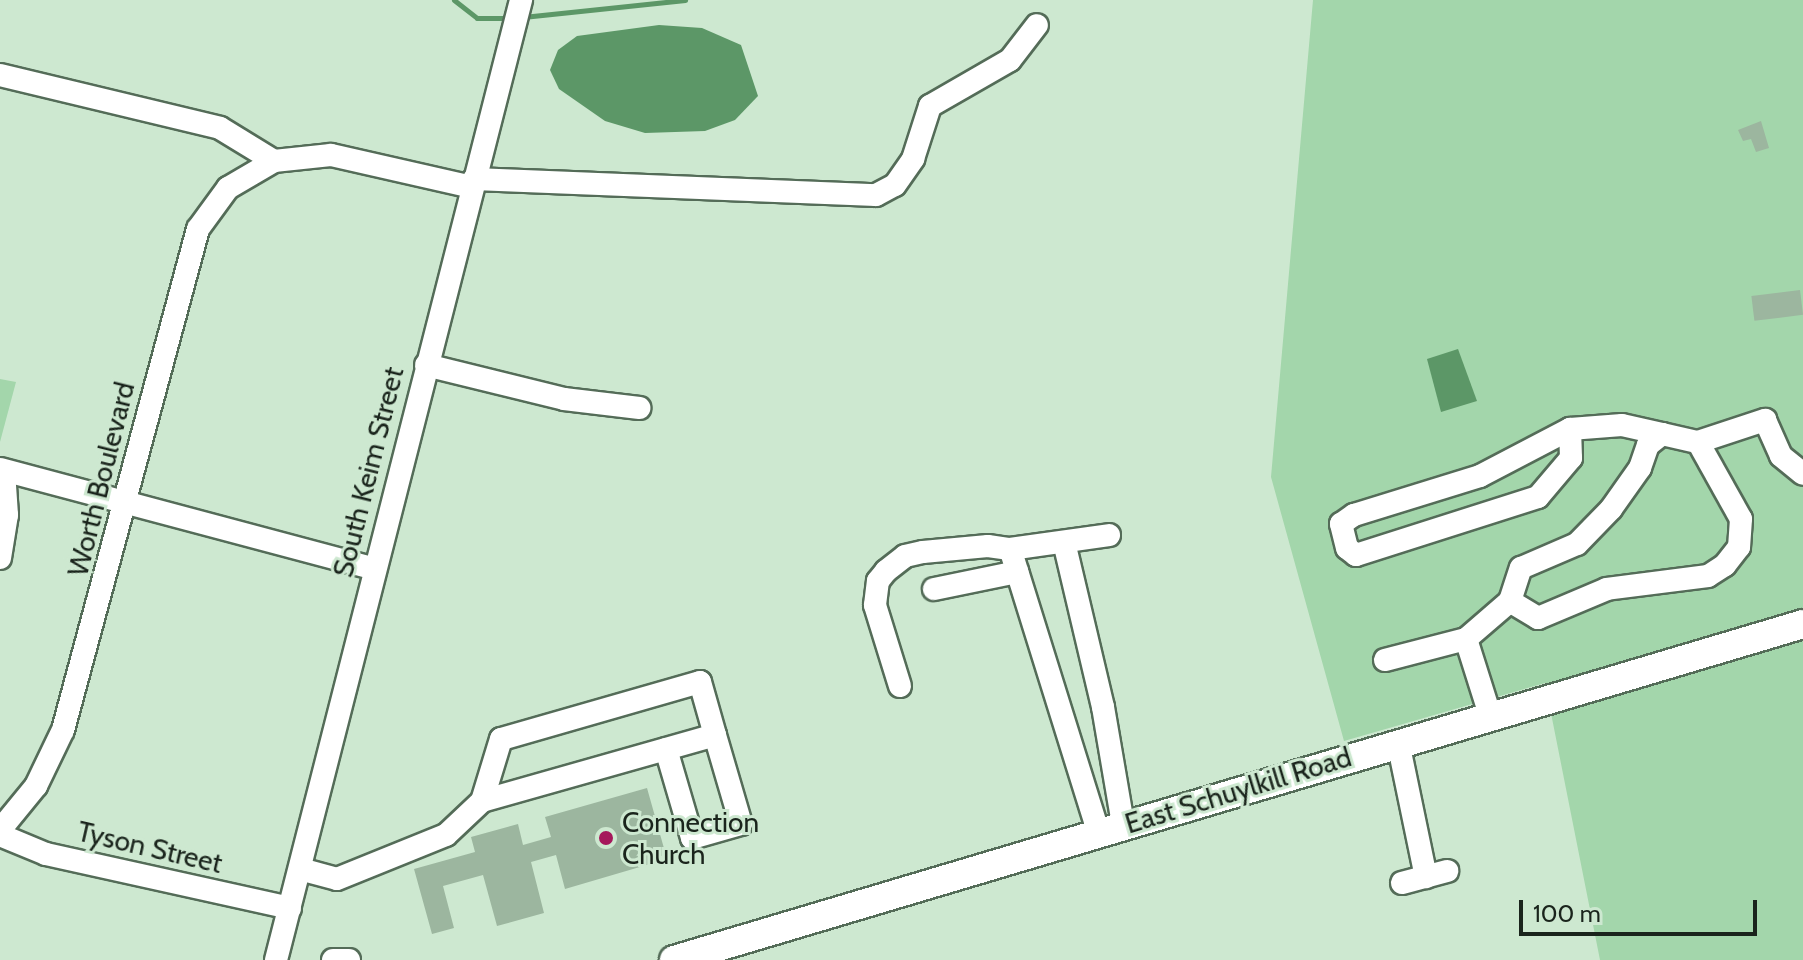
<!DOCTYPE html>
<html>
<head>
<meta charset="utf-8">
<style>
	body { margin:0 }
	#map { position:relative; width:1803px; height:960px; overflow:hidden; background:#cde8d0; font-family:Cabin,sans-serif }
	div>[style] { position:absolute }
	.green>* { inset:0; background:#a3d6ab }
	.water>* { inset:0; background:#5c9767 }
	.stream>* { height:5px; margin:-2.5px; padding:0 2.5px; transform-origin:2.5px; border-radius:2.5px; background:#5c9767 }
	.building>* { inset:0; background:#9cb69f; transform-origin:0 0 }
	.roads { filter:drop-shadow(2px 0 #546c58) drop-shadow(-2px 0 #546c58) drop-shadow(0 2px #546c58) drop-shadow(0 -2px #546c58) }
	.minor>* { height:22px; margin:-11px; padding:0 11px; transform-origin:11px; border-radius:11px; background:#fff }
	.major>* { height:28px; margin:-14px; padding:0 14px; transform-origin:14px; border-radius:14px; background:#fff }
	.dots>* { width:22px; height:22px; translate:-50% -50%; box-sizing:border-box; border:4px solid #cde8d0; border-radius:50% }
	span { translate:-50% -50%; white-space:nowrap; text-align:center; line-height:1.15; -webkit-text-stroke:6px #cde8d0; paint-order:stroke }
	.street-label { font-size:28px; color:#1a241c }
	.poi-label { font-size:28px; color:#1a241c }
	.left { translate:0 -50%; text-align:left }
	.scale { position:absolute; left:1519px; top:900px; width:238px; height:36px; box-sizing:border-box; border:4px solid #1a241c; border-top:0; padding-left:10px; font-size:24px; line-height:28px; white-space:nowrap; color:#1a241c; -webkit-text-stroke:6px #cde8d0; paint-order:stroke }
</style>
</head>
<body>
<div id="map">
	<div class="green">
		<div style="clip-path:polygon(1313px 0,1803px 0,1803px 960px,1600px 960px,1545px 683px,1344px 741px,1271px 477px)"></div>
		<div style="clip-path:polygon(0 379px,16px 382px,0 442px)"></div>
	</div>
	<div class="water">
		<div style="clip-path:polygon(659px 25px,702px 28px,741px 45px,758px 96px,735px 120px,705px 131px,645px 133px,605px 121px,559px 89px,550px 70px,558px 50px,577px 36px)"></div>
		<div style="clip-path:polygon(1458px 349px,1477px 401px,1441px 412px,1427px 359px)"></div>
	</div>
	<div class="stream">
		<div style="left:454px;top:0;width:29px;rotate:38deg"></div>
		<div style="left:477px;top:18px;width:32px"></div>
		<div style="left:523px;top:17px;width:163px;rotate:-6deg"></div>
	</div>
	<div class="building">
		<div style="clip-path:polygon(1761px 121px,1769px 148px,1756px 152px,1751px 139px,1743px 141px,1738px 130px)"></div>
		<div style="left:1800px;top:290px;width:25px;height:49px;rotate:83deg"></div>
		<div style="clip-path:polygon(647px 788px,667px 859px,565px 889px,556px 855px,531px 862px,544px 913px,497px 926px,483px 875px,443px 886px,454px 928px,432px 934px,414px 869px,475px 852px,471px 837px,518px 824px,523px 845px,551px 837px,545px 817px)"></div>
	</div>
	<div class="roads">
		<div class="minor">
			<div style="left:0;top:75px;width:226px;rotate:13.5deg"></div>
			<div style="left:220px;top:128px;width:63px;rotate:31.4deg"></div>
			<div style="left:274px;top:161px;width:57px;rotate:-6deg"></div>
			<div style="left:331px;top:155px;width:145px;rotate:12.8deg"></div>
			<div style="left:474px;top:179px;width:402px;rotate:2.3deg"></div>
			<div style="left:876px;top:195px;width:21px;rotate:-28deg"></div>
			<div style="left:895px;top:185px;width:32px;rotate:-55deg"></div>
			<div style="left:913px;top:159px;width:56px;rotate:-72.2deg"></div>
			<div style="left:930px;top:106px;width:92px;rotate:-29.9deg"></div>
			<div style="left:1010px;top:60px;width:44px;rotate:-52.4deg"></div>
			<div style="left:426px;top:365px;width:142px;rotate:13.8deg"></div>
			<div style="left:564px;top:399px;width:76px;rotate:6.8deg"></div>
			<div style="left:1570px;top:429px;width:29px;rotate:88deg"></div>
			<div style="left:1571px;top:458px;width:51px;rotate:130.2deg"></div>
			<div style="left:1538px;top:497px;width:191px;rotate:162.3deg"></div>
			<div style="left:1356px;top:555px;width:11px;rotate:-142deg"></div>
			<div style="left:1347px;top:548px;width:25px;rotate:-104deg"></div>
			<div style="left:1341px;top:524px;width:16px;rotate:-35deg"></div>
			<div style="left:1354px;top:515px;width:132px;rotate:-17.2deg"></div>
			<div style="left:1480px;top:476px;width:102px;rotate:-27.6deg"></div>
			<div style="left:1570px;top:429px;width:52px;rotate:-4.4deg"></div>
			<div style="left:1622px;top:425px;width:41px;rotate:12.7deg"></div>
			<div style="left:1698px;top:442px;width:71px;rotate:-18.2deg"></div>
			<div style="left:1765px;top:420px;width:39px;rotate:66deg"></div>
			<div style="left:1781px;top:456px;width:28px;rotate:39deg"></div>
			<div style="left:0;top:469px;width:388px;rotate:14.9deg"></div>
			<div style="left:1064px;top:542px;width:170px;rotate:76.7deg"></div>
			<div style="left:1103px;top:707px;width:119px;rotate:80.3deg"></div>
			<div style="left:0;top:558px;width:44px;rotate:-80.8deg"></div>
			<div style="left:7px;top:515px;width:44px;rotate:-93.9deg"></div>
			<div style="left:934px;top:589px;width:85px;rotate:-11.6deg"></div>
			<div style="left:1466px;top:639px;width:58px;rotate:-40.8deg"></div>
			<div style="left:1510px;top:601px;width:35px;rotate:-72deg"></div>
			<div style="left:1521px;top:568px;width:61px;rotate:-23.2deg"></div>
			<div style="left:1577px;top:544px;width:49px;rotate:-45.8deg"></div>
			<div style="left:1611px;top:509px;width:50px;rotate:-54.7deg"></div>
			<div style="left:1640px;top:468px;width:24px;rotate:-71deg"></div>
			<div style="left:1648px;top:445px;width:18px;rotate:-38deg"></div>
			<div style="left:1662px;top:434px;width:37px;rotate:13deg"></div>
			<div style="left:1698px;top:442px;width:88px;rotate:60.8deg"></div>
			<div style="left:1741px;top:519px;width:28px;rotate:94deg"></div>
			<div style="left:1739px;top:547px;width:23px;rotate:128deg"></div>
			<div style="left:1725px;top:565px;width:20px;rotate:147deg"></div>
			<div style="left:1708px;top:576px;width:102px;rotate:172.7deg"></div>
			<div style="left:1607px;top:589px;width:75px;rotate:157.2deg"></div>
			<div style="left:1538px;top:618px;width:33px;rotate:-149deg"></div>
			<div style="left:1385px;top:660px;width:84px;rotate:-14.5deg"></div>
			<div style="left:1466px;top:639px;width:80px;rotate:72.5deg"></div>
			<div style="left:900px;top:686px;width:85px;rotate:-107.2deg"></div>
			<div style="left:875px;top:605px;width:24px;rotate:-83deg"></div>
			<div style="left:878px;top:581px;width:13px;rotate:-51deg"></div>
			<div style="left:886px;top:571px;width:24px;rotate:-38deg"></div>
			<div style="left:905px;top:556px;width:18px;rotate:-13deg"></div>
			<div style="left:923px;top:552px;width:65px;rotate:-5.3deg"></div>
			<div style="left:988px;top:546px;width:22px;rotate:8deg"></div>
			<div style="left:1398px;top:742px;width:138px;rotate:78.3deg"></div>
			<div style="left:666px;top:749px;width:93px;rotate:73.7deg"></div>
			<div style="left:692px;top:838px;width:51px;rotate:-15.9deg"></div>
			<div style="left:741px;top:824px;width:93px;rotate:-106.3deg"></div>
			<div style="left:0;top:830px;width:57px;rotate:-50.7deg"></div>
			<div style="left:36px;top:786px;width:62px;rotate:-64.3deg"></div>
			<div style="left:63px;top:730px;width:519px;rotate:-74.92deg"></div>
			<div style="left:198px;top:229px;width:51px;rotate:-53.8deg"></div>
			<div style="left:228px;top:188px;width:53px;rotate:-30.4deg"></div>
			<div style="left:1098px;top:831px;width:295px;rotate:-107.3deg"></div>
			<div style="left:1010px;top:549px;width:100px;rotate:-8deg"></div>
			<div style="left:0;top:835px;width:50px;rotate:22.4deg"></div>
			<div style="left:46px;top:854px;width:250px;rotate:12.5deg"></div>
			<div style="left:300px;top:869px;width:38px;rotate:15deg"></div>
			<div style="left:337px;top:879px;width:118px;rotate:-22deg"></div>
			<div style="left:446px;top:835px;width:50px;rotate:-43.4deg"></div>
			<div style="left:482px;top:801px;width:242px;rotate:-15.8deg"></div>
			<div style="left:715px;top:735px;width:55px;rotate:-105.8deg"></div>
			<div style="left:700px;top:682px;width:207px;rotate:164deg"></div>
			<div style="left:501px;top:739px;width:65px;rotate:107deg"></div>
			<div style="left:1402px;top:883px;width:47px;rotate:-14.9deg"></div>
			<div style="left:276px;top:960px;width:991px;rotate:-75.68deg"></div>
			<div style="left:333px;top:960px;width:16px"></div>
		</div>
		<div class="major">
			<div style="left:674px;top:960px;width:1178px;rotate:-16.57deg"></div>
		</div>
	</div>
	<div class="dots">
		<div style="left:606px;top:838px;background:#a5185b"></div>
	</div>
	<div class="street-label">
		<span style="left:368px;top:472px;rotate:-76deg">South Keim Street</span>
		<span style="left:101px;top:479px;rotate:-76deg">Worth Boulevard</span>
		<span style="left:1238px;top:790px;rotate:-17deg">East Schuylkill Road</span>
		<span style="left:150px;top:847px;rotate:13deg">Tyson Street</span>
	</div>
	<div class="poi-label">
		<span class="left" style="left:622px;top:838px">Connection<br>Church</span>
	</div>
	<div class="scale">100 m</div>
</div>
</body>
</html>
